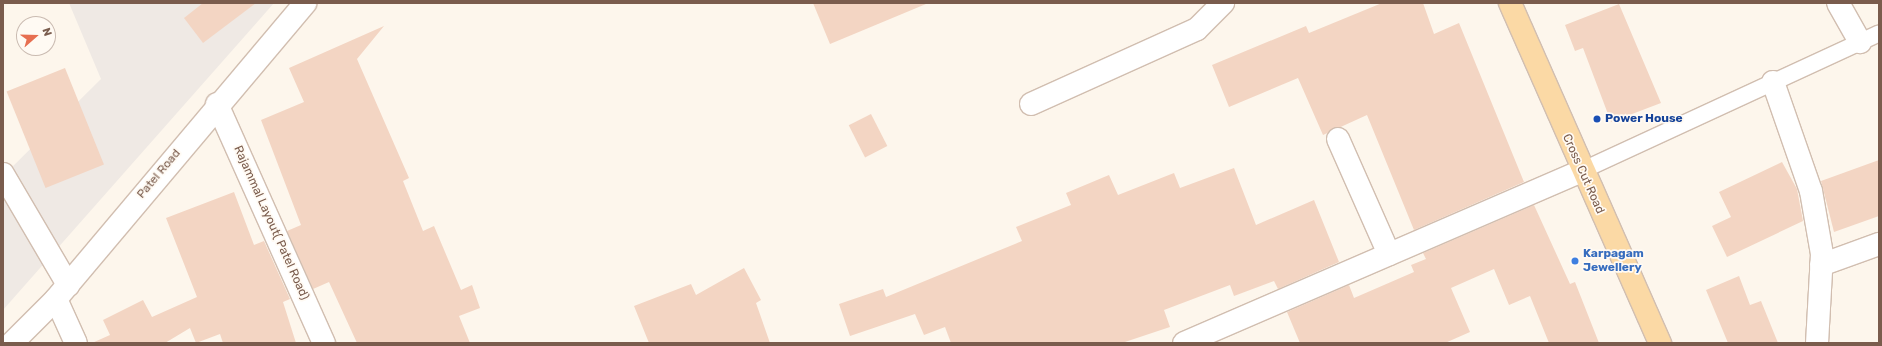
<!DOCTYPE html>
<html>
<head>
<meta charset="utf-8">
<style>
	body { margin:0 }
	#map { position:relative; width:1882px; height:346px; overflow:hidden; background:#fdf6ec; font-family:Rubik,sans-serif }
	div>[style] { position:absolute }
	.industrial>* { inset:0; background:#efe9e4 }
	.building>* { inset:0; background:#f3d5c3; transform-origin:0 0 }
	.roads { filter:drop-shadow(1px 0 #d1beb0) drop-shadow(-1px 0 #d1beb0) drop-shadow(0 1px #d1beb0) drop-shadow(0 -1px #d1beb0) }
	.lane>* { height:16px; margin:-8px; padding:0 8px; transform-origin:8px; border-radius:8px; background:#fff }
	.street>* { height:22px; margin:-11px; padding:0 11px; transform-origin:11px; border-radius:11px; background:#fff }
	.primary>* { height:22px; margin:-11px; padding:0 11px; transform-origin:11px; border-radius:11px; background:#fbd9a5 }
	.dots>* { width:11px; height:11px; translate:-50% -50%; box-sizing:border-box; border:2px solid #fffaf3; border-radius:50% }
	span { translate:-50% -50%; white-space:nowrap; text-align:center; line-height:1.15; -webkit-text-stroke:3.5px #fffaf3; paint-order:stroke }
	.transit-label { font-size:12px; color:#164399; font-weight:700 }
	.left { translate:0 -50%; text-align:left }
	.street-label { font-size:12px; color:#7a5c4d }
	.shop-label { font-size:12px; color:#366cbe; font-weight:700 }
	.frame { position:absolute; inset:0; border:4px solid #7a5c4d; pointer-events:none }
	.north { position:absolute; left:16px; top:16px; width:40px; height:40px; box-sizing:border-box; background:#fffaf3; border:1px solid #cabbb1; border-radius:50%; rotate:70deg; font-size:11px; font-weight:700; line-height:16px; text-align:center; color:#7a5c4d }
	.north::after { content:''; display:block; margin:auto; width:14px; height:18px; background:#e76f51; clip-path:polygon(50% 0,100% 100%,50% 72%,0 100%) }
</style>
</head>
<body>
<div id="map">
	<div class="industrial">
		<div style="clip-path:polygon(69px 3px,274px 3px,3px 310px,3px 176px,101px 79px)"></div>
	</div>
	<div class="building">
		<div style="clip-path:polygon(203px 3px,256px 3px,203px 43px,184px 18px)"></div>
		<div style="clip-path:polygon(813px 3px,926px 3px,926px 4px,830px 44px)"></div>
		<div style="clip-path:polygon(1382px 3px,1423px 3px,1434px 34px,1459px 23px,1524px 182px,1414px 230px,1367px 115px,1323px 135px,1298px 78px,1229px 107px,1212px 65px,1306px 26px,1309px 33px)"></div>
		<div style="clip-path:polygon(1619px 4px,1661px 103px,1611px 122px,1583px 48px,1575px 51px,1565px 25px)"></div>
		<div style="clip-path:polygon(384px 26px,357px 59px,409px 178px,403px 181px,423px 231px,434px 226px,461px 290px,472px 285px,480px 308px,459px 316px,470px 343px,357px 343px,329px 282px,313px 289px,287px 231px,301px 225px,261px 120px,304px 102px,289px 68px)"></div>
		<div style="left:65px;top:68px;width:104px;height:63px;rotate:68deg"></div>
		<div style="left:871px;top:114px;width:36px;height:25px;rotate:63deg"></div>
		<div style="clip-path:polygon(1879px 160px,1879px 216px,1834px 232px,1821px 181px)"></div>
		<div style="clip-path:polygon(1782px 162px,1797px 189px,1803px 221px,1727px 257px,1712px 226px,1731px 217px,1719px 192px)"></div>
		<div style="clip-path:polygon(1234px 168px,1256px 225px,1314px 200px,1339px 262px,1278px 289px,1274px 281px,1234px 296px,1230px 285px,1164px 310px,1170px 327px,1122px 343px,951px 343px,945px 327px,924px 335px,915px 314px,850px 336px,839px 304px,883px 289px,886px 297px,1022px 241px,1016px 227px,1071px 205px,1066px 193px,1109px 175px,1118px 195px,1174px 173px,1180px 188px)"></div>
		<div style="clip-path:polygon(234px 192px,254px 245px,264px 241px,290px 299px,283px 302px,296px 343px,223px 343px,220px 334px,196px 343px,190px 328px,165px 343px,92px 343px,110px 335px,103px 320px,143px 300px,152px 317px,197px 297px,166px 218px)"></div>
		<div style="clip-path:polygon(1534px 205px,1570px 284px,1575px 282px,1599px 343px,1549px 343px,1530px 296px,1509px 305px,1494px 269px,1451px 288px,1470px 332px,1445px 343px,1300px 343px,1287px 312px,1349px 285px,1354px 298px,1414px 272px,1411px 265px,1426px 259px,1423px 253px)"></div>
		<div style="clip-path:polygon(744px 268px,761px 300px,756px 303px,770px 343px,649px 343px,634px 306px,691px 284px,696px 295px)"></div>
		<div style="clip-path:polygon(1739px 276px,1750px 305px,1761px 301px,1778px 343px,1728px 343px,1706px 290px)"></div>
	</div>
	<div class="roads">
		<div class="lane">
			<div style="left:1581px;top:171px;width:328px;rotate:-24.8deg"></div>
		</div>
		<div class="street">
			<div style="left:1838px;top:3px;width:45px;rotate:60.6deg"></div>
			<div style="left:1773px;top:82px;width:115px;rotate:70.8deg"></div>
			<div style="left:1811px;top:191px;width:64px;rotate:80.1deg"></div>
			<div style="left:1822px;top:254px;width:89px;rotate:93.2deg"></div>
			<div style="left:217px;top:104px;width:262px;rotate:65.9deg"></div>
			<div style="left:1031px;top:104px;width:182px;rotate:-24.3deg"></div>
			<div style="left:1197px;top:29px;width:37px;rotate:-45deg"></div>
			<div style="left:1338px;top:139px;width:126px;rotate:66.1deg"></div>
			<div style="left:3px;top:174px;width:129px;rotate:59.6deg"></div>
			<div style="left:1821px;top:265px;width:62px;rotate:-19.9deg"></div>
			<div style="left:56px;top:299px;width:48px;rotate:65.6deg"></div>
			<div style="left:12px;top:343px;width:62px;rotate:-45deg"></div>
			<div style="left:56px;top:299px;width:387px;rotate:-49.9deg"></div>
			<div style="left:1184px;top:343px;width:433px;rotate:-23.4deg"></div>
		</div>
		<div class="primary">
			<div style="left:1510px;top:3px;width:372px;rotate:66.2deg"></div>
		</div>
	</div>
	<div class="dots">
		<div style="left:1597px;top:119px;background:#1a4fb4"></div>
		<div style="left:1575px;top:261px;background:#3f7fe0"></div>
	</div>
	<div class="transit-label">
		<span class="left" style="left:1605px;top:119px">Power House</span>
	</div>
	<div class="street-label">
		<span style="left:159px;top:174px;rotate:-50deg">Patel Road</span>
		<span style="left:1583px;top:174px;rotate:66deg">Cross Cut Road</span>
		<span style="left:271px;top:223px;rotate:66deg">Rajammal Layout( Patel Road)</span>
	</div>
	<div class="shop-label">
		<span class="left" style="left:1583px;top:261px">Karpagam<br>Jewellery</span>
	</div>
	<div class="frame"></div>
	<div class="north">N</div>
</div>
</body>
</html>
